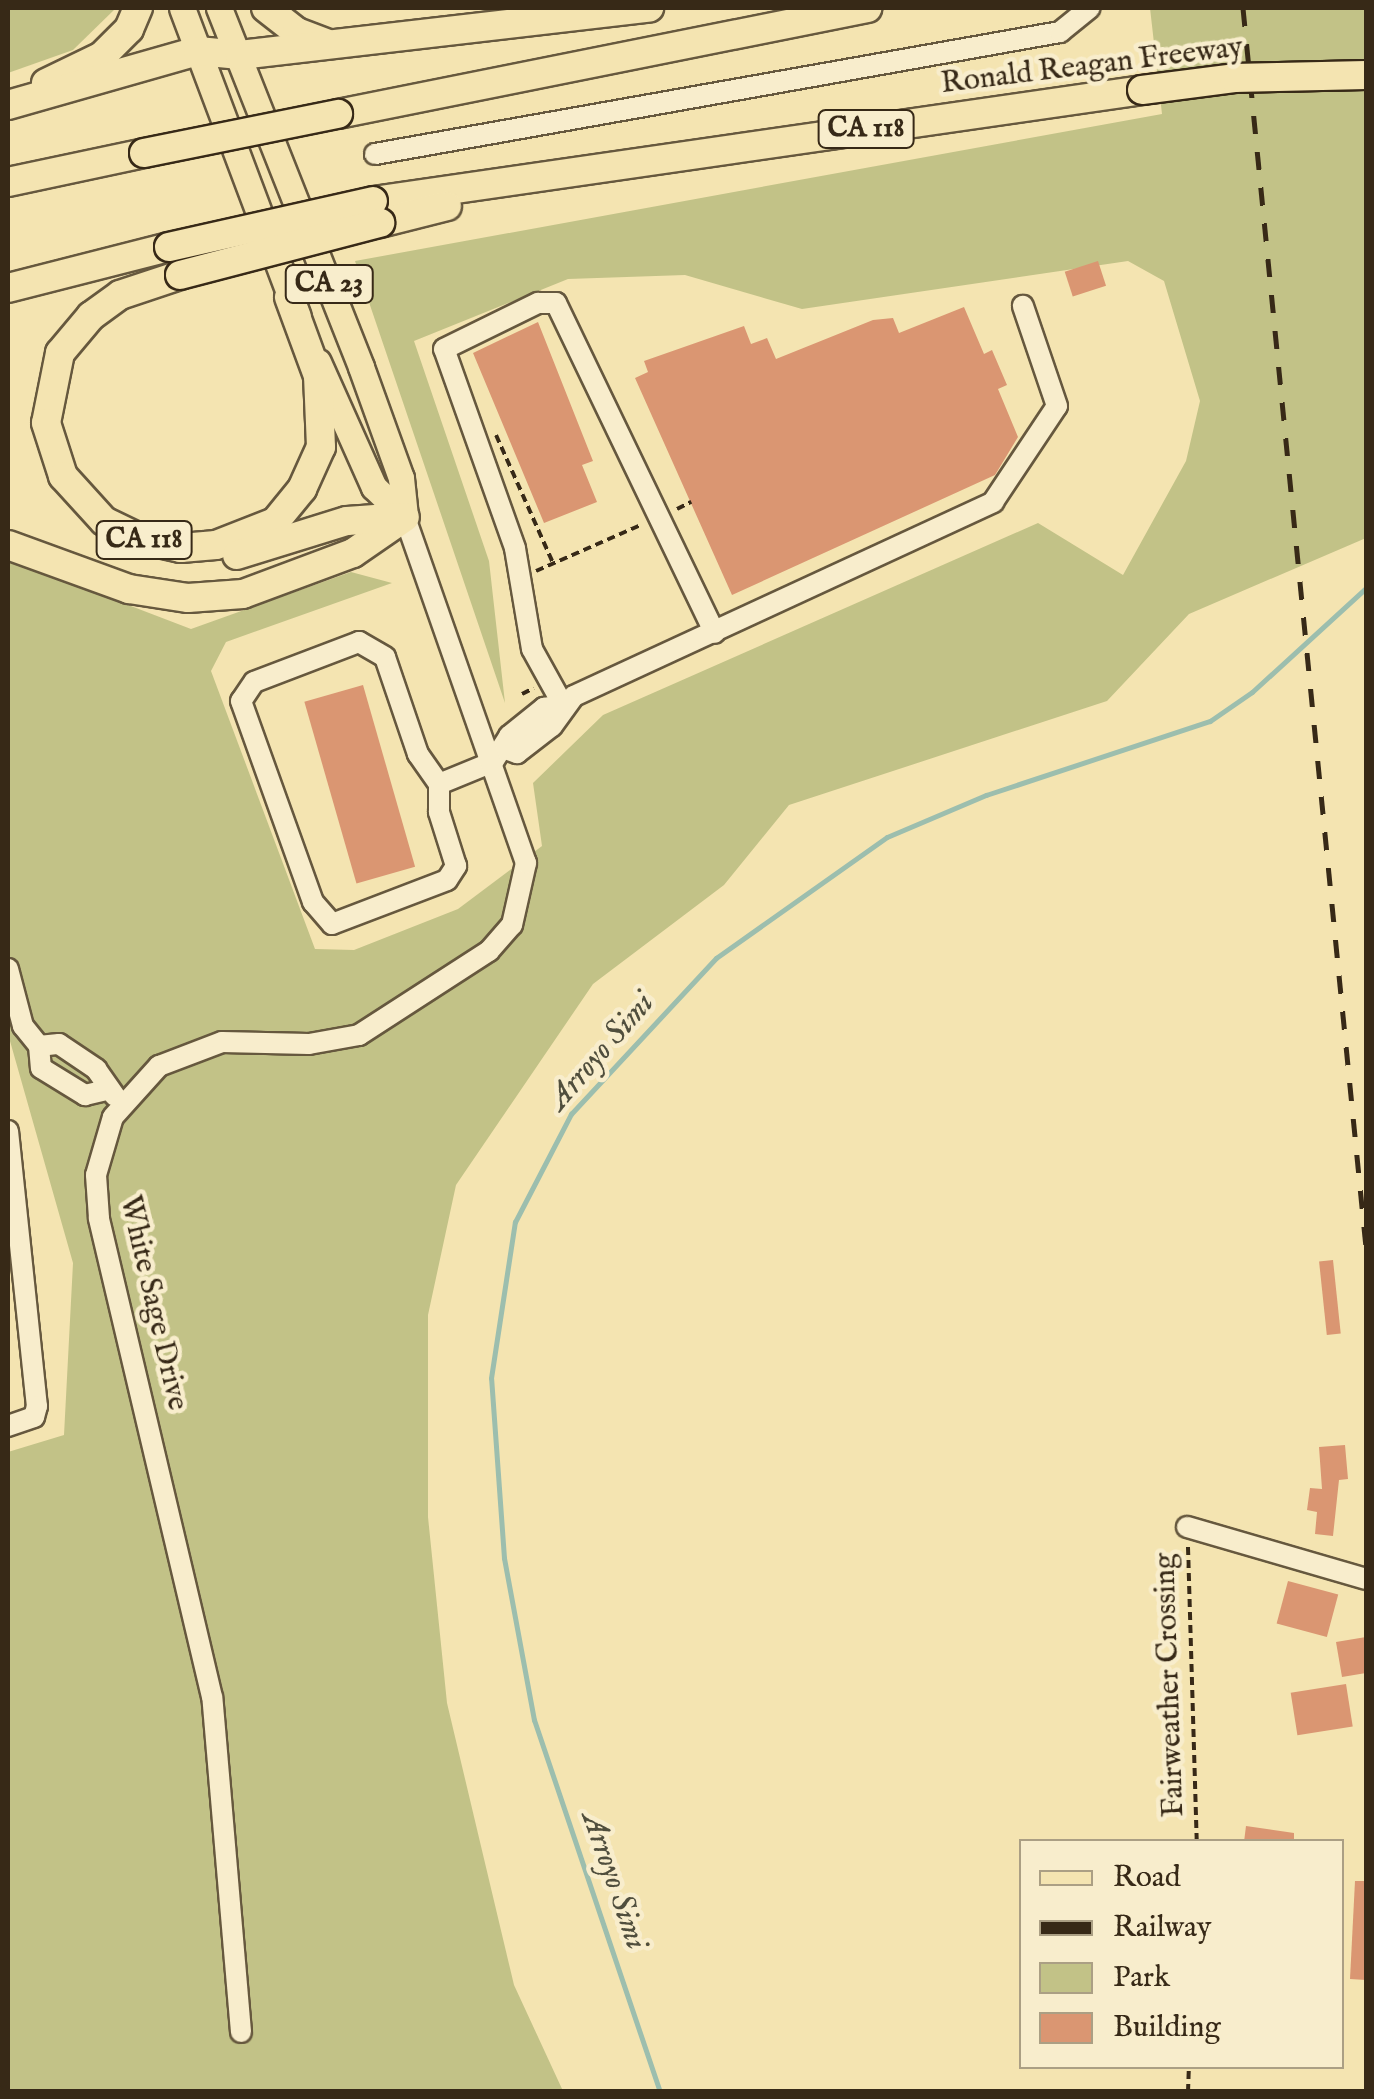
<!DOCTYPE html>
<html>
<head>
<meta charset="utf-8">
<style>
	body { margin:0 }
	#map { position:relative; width:1374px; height:2099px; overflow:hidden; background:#f4e4b1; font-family:"IM FELL English",serif }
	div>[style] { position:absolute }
	.green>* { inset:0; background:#c2c287 }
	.stream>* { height:5px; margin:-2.5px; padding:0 2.5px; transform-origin:2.5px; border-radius:2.5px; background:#9cbeae }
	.building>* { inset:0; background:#da9672; transform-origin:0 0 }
	.path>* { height:4px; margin-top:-2px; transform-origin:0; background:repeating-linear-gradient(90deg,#372917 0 8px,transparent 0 13px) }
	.roads { filter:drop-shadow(2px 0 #66583e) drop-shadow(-2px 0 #66583e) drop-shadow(0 2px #66583e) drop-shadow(0 -2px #66583e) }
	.minor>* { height:20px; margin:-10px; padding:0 10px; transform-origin:10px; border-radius:10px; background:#f8edcc }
	.major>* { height:25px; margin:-12.5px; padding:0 12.5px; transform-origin:12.5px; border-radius:12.5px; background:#f4e4b1 }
	.highway>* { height:28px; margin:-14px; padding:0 14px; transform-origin:14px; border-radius:14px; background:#f4e4b1 }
	.rail>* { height:5px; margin-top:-2.5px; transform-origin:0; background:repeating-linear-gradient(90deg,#372917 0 18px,transparent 0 36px) }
	.bridges { filter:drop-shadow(2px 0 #372917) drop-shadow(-2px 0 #372917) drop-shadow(0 2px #372917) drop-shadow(0 -2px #372917) }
	.highway-bridge>* { height:28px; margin:-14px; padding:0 14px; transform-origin:14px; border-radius:14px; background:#f4e4b1 }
	span { translate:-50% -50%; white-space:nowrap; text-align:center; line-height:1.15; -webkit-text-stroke:9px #f8edcc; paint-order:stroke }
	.shield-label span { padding:2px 8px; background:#f8edcc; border:2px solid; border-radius:8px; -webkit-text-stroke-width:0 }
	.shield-label { font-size:28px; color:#372917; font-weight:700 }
	.street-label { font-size:30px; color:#372917 }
	.water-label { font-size:32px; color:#504e3d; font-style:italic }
	.frame { position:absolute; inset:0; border:10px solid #372917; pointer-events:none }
	.legend { position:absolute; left:1019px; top:1839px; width:325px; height:230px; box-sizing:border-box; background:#f8edcc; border:2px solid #ab9f84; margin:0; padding:12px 18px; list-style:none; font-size:30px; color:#372917 }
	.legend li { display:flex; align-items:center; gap:20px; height:50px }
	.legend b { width:50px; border:2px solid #ab9f84 }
</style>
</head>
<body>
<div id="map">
	<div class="green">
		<div style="clip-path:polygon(8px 8px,116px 8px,73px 50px,8px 73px)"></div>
		<div style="clip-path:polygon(1150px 8px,1366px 8px,1366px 538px,1189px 614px,1107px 701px,789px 805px,724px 885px,593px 984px,456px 1185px,428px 1315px,428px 1517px,447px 1703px,514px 1985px,563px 2091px,8px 2091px,8px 1452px,64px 1435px,73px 1263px,8px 1034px,8px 559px,191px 629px,351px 572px,392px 583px,226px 642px,211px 671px,315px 949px,354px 950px,458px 909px,542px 846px,533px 783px,603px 715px,1038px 523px,1123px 575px,1186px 461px,1200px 401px,1164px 281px,1128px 261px,802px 309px,685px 275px,568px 279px,414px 341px,489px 561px,505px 703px,355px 261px,1162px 114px)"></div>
	</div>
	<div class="stream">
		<div style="left:660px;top:2092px;width:393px;rotate:-108.7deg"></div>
		<div style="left:534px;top:1720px;width:165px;rotate:-100.5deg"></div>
		<div style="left:504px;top:1558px;width:180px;rotate:-94.1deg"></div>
		<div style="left:491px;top:1378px;width:158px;rotate:-81.3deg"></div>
		<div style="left:515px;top:1222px;width:122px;rotate:-62.6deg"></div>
		<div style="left:571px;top:1114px;width:213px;rotate:-47.1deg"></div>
		<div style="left:716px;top:958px;width:209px;rotate:-35.3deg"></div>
		<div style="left:887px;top:837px;width:108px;rotate:-23deg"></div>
		<div style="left:986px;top:795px;width:236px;rotate:-18.3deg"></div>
		<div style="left:1210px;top:721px;width:51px;rotate:-34.6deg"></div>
		<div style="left:1252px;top:692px;width:154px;rotate:-42.4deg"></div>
	</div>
	<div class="building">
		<div style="left:1098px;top:261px;width:26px;height:35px;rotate:72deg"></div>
		<div style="clip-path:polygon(964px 307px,984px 354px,992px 350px,1007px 385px,998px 389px,1018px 437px,995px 475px,732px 595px,635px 378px,648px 372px,644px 361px,744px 326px,751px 344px,767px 338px,776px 359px,873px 320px,893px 318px,899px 333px)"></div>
		<div style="clip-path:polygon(538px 322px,593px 461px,582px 465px,597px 502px,544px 523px,473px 353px)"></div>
		<div style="left:363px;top:685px;width:189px;height:61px;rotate:74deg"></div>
		<div style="left:1333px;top:1260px;width:74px;height:14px;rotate:84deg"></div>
		<div style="clip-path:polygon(1345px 1445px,1348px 1479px,1339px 1480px,1333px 1536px,1315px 1534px,1317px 1512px,1307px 1510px,1310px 1488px,1322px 1489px,1319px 1447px)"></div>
		<div style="left:1288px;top:1581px;width:52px;height:44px;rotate:15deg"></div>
		<div style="clip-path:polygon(1366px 1637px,1366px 1673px,1342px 1677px,1336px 1642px)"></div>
		<div style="left:1346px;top:1684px;width:43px;height:56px;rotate:81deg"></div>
		<div style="clip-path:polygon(1246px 1826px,1294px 1833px,1294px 1842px,1244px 1842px)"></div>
		<div style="clip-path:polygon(1355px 1881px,1366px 1881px,1366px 1980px,1350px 1979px)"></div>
	</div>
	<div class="path">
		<div style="left:496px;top:435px;width:140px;rotate:66deg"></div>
		<div style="left:677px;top:509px;width:16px;rotate:-27deg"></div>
		<div style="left:536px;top:571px;width:115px;rotate:-23.7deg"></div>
		<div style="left:522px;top:694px;width:13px;rotate:-27deg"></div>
		<div style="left:1188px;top:1547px;width:295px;rotate:88.3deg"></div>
		<div style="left:1188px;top:2092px;width:26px;rotate:-88deg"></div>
	</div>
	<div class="roads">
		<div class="minor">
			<div style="left:375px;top:154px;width:696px;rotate:-10.1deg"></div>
			<div style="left:1060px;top:32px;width:38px;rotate:-39deg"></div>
			<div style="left:563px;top:705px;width:64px;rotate:-119deg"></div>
			<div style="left:532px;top:649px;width:102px;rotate:-99.6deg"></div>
			<div style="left:515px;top:548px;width:211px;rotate:-109.6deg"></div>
			<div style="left:444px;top:349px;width:105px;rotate:-26.1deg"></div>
			<div style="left:538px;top:303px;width:18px"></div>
			<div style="left:556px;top:303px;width:366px;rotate:64.3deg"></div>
			<div style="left:503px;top:748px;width:15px;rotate:20deg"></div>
			<div style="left:517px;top:753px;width:44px;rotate:-37.6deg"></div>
			<div style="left:552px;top:726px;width:37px;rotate:-54deg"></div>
			<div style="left:574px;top:696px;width:462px;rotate:-24.8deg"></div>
			<div style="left:993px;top:502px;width:115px;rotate:-56.3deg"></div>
			<div style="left:1057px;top:406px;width:106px;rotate:-108.8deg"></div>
			<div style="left:439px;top:784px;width:37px;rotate:-125deg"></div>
			<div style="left:418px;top:754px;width:102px;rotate:-108.8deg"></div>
			<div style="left:385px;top:657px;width:30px;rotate:-150deg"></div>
			<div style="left:359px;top:642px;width:112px;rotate:159.1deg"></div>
			<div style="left:254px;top:682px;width:23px;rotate:124deg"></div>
			<div style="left:241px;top:701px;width:214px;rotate:70.3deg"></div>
			<div style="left:313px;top:902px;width:29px;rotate:49deg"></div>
			<div style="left:332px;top:924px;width:123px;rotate:-20.9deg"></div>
			<div style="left:447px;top:880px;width:17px;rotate:-57deg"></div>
			<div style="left:456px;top:866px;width:57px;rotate:-107.5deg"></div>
			<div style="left:439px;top:812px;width:28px;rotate:-90deg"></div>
			<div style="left:439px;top:784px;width:58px;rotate:-22.2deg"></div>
			<div style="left:493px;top:762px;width:31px;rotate:-58deg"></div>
			<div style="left:509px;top:736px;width:45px;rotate:-38.7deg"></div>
			<div style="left:544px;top:708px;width:19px;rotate:-9deg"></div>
			<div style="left:8px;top:969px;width:59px;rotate:75.3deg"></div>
			<div style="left:23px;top:1026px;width:26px;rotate:51deg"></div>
			<div style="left:39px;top:1046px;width:22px;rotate:85deg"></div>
			<div style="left:41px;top:1068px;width:52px;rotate:31.5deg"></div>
			<div style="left:85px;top:1095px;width:23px;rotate:-13deg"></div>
			<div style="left:39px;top:1046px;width:20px;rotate:-6deg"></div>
			<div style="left:59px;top:1044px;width:45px;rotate:34deg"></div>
			<div style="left:96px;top:1069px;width:33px;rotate:55deg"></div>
			<div style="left:8px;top:1131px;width:277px;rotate:84deg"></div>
			<div style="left:37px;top:1406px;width:11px;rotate:105deg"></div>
			<div style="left:34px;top:1417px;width:28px;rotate:161deg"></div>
			<div style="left:1187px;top:1527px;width:186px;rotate:16.2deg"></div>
			<div style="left:241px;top:2032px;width:336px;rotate:-94.9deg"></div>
			<div style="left:212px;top:1697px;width:492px;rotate:-103.3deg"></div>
			<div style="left:99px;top:1218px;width:43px;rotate:-94deg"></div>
			<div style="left:96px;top:1175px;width:60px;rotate:-73.7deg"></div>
			<div style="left:113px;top:1117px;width:69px;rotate:-48deg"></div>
			<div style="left:159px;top:1066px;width:67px;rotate:-20.9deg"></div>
			<div style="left:222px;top:1042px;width:87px;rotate:1.3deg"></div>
			<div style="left:309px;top:1044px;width:51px;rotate:-10.2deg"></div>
			<div style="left:359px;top:1035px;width:155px;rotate:-32.9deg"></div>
			<div style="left:489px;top:951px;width:35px;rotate:-49deg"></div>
			<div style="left:512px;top:925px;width:64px;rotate:-77.3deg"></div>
			<div style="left:526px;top:863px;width:367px;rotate:-109.3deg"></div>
		</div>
		<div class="major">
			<div style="left:182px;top:8px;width:329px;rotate:69.4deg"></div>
			<div style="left:219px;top:8px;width:386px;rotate:68.4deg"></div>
			<div style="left:361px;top:367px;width:118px;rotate:70.2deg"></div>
			<div style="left:401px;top:478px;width:39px;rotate:84deg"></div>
			<div style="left:318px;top:362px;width:137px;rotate:65.9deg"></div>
			<div style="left:374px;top:487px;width:43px;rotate:44.1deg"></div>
		</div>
		<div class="highway">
			<div style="left:266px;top:8px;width:39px;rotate:38deg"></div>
			<div style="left:297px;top:32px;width:31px;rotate:21deg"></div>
			<div style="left:46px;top:83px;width:62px;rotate:-25.7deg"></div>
			<div style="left:102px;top:56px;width:38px;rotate:-45deg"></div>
			<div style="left:129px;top:29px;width:23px;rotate:-67deg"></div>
			<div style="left:8px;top:105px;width:198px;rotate:-15.9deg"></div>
			<div style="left:198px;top:51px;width:42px;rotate:5.4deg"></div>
			<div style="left:240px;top:55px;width:412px;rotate:-6.6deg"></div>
			<div style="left:338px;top:114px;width:540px;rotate:-11.33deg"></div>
			<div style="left:8px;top:182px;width:139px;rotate:-12deg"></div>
			<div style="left:373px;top:201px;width:777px;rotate:-8.21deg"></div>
			<div style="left:380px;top:223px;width:69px;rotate:-14.2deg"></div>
			<div style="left:180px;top:275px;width:63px;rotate:161.6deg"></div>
			<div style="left:120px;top:295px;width:36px;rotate:144deg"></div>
			<div style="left:91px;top:316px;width:48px;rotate:130deg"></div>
			<div style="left:60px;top:353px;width:71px;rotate:101.3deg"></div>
			<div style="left:46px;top:423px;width:56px;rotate:72.2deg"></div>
			<div style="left:63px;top:476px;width:61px;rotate:47.7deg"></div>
			<div style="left:104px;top:521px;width:41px;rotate:25.9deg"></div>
			<div style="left:141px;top:539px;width:41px;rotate:12.7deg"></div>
			<div style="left:181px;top:548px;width:35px;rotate:-5deg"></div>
			<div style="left:216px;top:545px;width:63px;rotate:-21.3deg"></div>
			<div style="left:275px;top:522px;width:43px;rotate:-50.7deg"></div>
			<div style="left:302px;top:489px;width:46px;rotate:-65.7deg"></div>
			<div style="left:321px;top:447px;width:71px;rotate:-92.4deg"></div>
			<div style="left:318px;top:376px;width:84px;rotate:-110.2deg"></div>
			<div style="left:8px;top:288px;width:166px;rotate:-14.3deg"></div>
			<div style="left:8px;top:545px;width:129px;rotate:20deg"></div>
			<div style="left:129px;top:589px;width:60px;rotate:8.7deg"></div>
			<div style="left:188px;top:598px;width:55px;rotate:-4.2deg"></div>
			<div style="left:243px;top:594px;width:117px;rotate:-20.4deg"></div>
			<div style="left:353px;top:553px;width:63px;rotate:-34.7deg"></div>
			<div style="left:237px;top:555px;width:115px;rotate:-17.2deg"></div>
			<div style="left:347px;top:521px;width:56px;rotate:-4.1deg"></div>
		</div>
	</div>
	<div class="rail">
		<div style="left:1243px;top:8px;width:1244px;rotate:84.33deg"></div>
	</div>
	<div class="bridges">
		<div class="highway-bridge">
			<div style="left:1142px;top:90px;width:93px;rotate:-7.4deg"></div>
			<div style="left:1234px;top:78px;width:132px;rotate:-1.3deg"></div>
			<div style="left:144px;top:153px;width:198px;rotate:-11.4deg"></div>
			<div style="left:169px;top:247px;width:209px;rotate:-12.7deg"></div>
			<div style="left:180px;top:275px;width:207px;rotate:-14.6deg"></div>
		</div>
	</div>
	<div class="shield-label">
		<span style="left:866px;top:129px">CA 118</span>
		<span style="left:329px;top:284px">CA 23</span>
		<span style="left:144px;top:540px">CA 118</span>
	</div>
	<div class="street-label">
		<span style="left:1092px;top:66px;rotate:-7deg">Ronald Reagan Freeway</span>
		<span style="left:153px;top:1303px;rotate:77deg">White Sage Drive</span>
		<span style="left:1170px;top:1685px;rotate:-92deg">Fairweather Crossing</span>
	</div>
	<div class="water-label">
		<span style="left:602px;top:1052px;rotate:-49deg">Arroyo Simi</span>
		<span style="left:613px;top:1881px;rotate:71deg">Arroyo Simi</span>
	</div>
	<div class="frame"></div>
	<ul class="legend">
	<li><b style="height:12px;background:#f4e4b1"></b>Road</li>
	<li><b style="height:12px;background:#372917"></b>Railway</li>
	<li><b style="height:28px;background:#c2c287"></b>Park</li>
	<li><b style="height:28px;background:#da9672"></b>Building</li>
	</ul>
</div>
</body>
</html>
